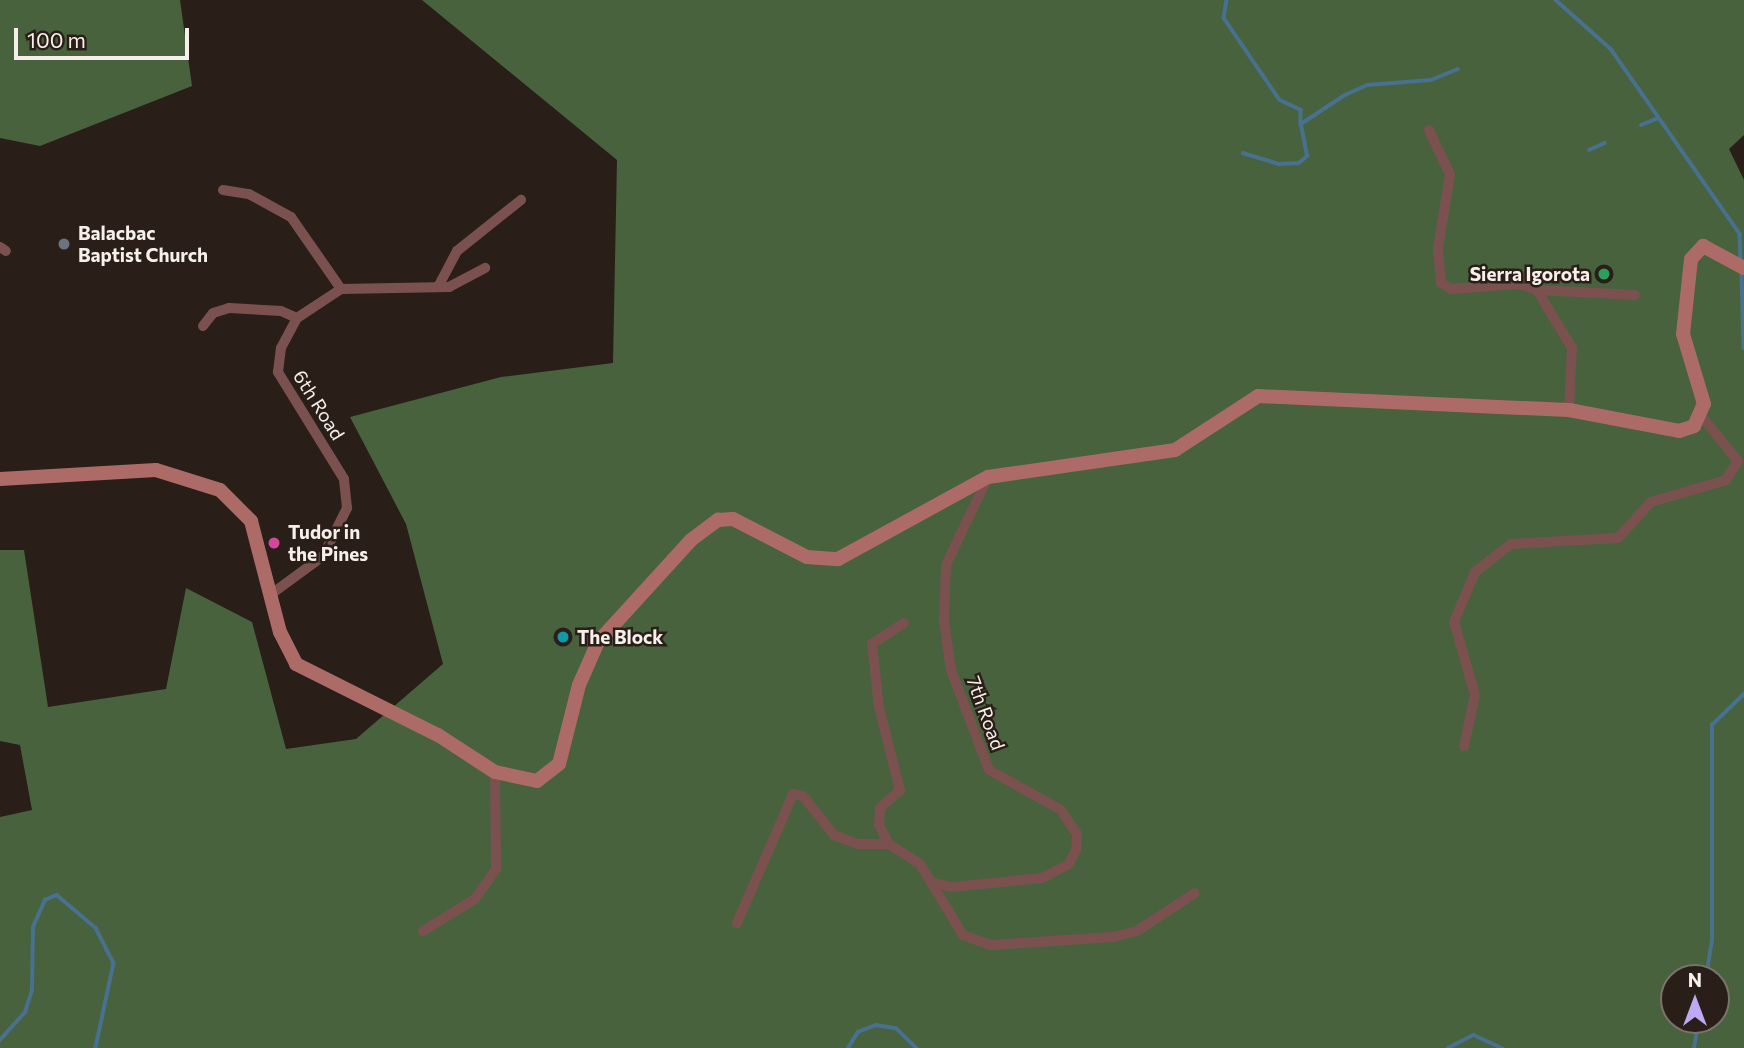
<!DOCTYPE html>
<html>
<head>
<meta charset="utf-8">
<style>
	body { margin:0 }
	#map { position:relative; width:1744px; height:1048px; overflow:hidden; background:#2a1f18; font-family:Commissioner,sans-serif }
	div>[style] { position:absolute }
	.forest>* { inset:0; background:#47623d }
	.stream>* { height:3.5px; margin:-1.75px; padding:0 1.75px; transform-origin:1.75px; border-radius:1.75px; background:#48718f }
	.minor>* { height:10px; margin:-5px; padding:0 5px; transform-origin:5px; border-radius:5px; background:#7b514f }
	.secondary>* { height:14px; margin:-7px; padding:0 7px; transform-origin:7px; border-radius:7px; background:#ad6b67 }
	.dots>* { width:19px; height:19px; translate:-50% -50%; box-sizing:border-box; border:4px solid #2a1f18; border-radius:50% }
	span { translate:-50% -50%; white-space:nowrap; text-align:center; line-height:1.15; -webkit-text-stroke:5px #2a1f18; paint-order:stroke }
	.poi-label { font-size:19px; color:#f7efea; font-weight:700 }
	.left { translate:0 -50%; text-align:left }
	.right { translate:-100% -50%; text-align:right }
	.street-label { font-size:19px; color:#f7efea }
	.north { position:absolute; left:1660px; top:964px; width:70px; height:70px; box-sizing:border-box; background:#2a1f18; border:2px solid #7c726c; border-radius:50%; rotate:0deg; font-size:19px; font-weight:700; line-height:28px; text-align:center; color:#f7efea }
	.north::after { content:''; display:block; margin:auto; width:24px; height:32px; background:#bcaaf5; clip-path:polygon(50% 0,100% 100%,50% 72%,0 100%) }
	.scale { position:absolute; left:14px; top:28px; width:175px; height:32px; box-sizing:border-box; border:4px solid #f7efea; border-top:0; padding-left:9px; font-size:21px; line-height:24px; white-space:nowrap; color:#f7efea; -webkit-text-stroke:5px #2a1f18; paint-order:stroke }
</style>
</head>
<body>
<div id="map">
	<div class="forest">
		<div style="clip-path:polygon(0 0,180px 0,192px 86px,40px 146px,0 138px)"></div>
		<div style="clip-path:polygon(evenodd,422px 0,1744px 0,1744px 135px,1729px 149px,1744px 180px,1744px 1048px,0 1048px,0 817px,32px 810px,20px 745px,0 741px,0 550px,24px 550px,48px 707px,166px 689px,186px 588px,252px 622px,286px 749px,356px 739px,443px 664px,406px 524px,350px 417px,501px 377px,613px 363px,617px 160px,422px 0,1674px 978px,1716px 978px,1716px 1020px,1674px 1020px,1674px 978px)"></div>
	</div>
	<div class="stream">
		<div style="left:1227px;top:0;width:18px;rotate:99deg"></div>
		<div style="left:1224px;top:18px;width:99px;rotate:55.7deg"></div>
		<div style="left:1280px;top:100px;width:23px;rotate:25deg"></div>
		<div style="left:1301px;top:110px;width:14px;rotate:90deg"></div>
		<div style="left:1556px;top:0;width:74px;rotate:41.7deg"></div>
		<div style="left:1611px;top:49px;width:226px;rotate:55.1deg"></div>
		<div style="left:1740px;top:234px;width:27px;rotate:88deg"></div>
		<div style="left:1641px;top:125px;width:18px;rotate:-22deg"></div>
		<div style="left:1589px;top:150px;width:17px;rotate:-24deg"></div>
		<div style="left:1243px;top:153px;width:38px;rotate:17deg"></div>
		<div style="left:1279px;top:164px;width:20px;rotate:-3deg"></div>
		<div style="left:1299px;top:163px;width:11px;rotate:-41deg"></div>
		<div style="left:1307px;top:156px;width:33px;rotate:-101deg"></div>
		<div style="left:1301px;top:124px;width:53px;rotate:-33.4deg"></div>
		<div style="left:1345px;top:95px;width:24px;rotate:-24deg"></div>
		<div style="left:1367px;top:85px;width:64px;rotate:-4.5deg"></div>
		<div style="left:1431px;top:80px;width:29px;rotate:-22deg"></div>
		<div style="left:1742px;top:272px;width:76px;rotate:88.5deg"></div>
		<div style="left:1706px;top:978px;width:39px;rotate:-81deg"></div>
		<div style="left:1712px;top:939px;width:214px;rotate:-90deg"></div>
		<div style="left:1712px;top:725px;width:45px;rotate:-44.1deg"></div>
		<div style="left:0;top:1040px;width:38px;rotate:-48deg"></div>
		<div style="left:25px;top:1012px;width:23px;rotate:-72deg"></div>
		<div style="left:32px;top:990px;width:63px;rotate:-89.1deg"></div>
		<div style="left:33px;top:927px;width:30px;rotate:-66deg"></div>
		<div style="left:45px;top:900px;width:13px;rotate:-23deg"></div>
		<div style="left:57px;top:895px;width:51px;rotate:40.2deg"></div>
		<div style="left:96px;top:928px;width:39px;rotate:63deg"></div>
		<div style="left:114px;top:963px;width:87px;rotate:102deg"></div>
		<div style="left:848px;top:1048px;width:19px;rotate:-58deg"></div>
		<div style="left:858px;top:1032px;width:19px;rotate:-21deg"></div>
		<div style="left:876px;top:1025px;width:20px;rotate:9deg"></div>
		<div style="left:896px;top:1028px;width:29px;rotate:44deg"></div>
		<div style="left:1448px;top:1048px;width:29px;rotate:-27deg"></div>
		<div style="left:1474px;top:1035px;width:31px;rotate:25deg"></div>
		<div style="left:1694px;top:1048px;width:28px;rotate:-80deg"></div>
	</div>
	<div class="minor">
		<div style="left:1429px;top:130px;width:49px;rotate:64.5deg"></div>
		<div style="left:1450px;top:174px;width:76px;rotate:99.1deg"></div>
		<div style="left:1438px;top:249px;width:34px;rotate:85deg"></div>
		<div style="left:1441px;top:283px;width:13px;rotate:29deg"></div>
		<div style="left:1452px;top:289px;width:67px;rotate:-4.3deg"></div>
		<div style="left:1519px;top:284px;width:19px;rotate:18deg"></div>
		<div style="left:1537px;top:290px;width:68px;rotate:58.9deg"></div>
		<div style="left:1572px;top:348px;width:62px;rotate:92.8deg"></div>
		<div style="left:223px;top:190px;width:26px;rotate:9deg"></div>
		<div style="left:249px;top:194px;width:48px;rotate:28.7deg"></div>
		<div style="left:291px;top:217px;width:88px;rotate:55.2deg"></div>
		<div style="left:0;top:247px;width:7px;rotate:34deg"></div>
		<div style="left:438px;top:287px;width:41px;rotate:-62.2deg"></div>
		<div style="left:457px;top:251px;width:82px;rotate:-38.6deg"></div>
		<div style="left:1537px;top:290px;width:98px;rotate:2.9deg"></div>
		<div style="left:203px;top:326px;width:16px;rotate:-52deg"></div>
		<div style="left:213px;top:313px;width:17px;rotate:-17deg"></div>
		<div style="left:229px;top:308px;width:52px;rotate:3.3deg"></div>
		<div style="left:281px;top:311px;width:17px;rotate:24deg"></div>
		<div style="left:270px;top:595px;width:66px;rotate:-36.3deg"></div>
		<div style="left:323px;top:556px;width:54px;rotate:-63.4deg"></div>
		<div style="left:347px;top:508px;width:29px;rotate:-96deg"></div>
		<div style="left:344px;top:479px;width:126px;rotate:-121.7deg"></div>
		<div style="left:278px;top:372px;width:24px;rotate:-83deg"></div>
		<div style="left:281px;top:348px;width:34px;rotate:-62deg"></div>
		<div style="left:297px;top:318px;width:53px;rotate:-33.4deg"></div>
		<div style="left:341px;top:289px;width:108px;rotate:-1.1deg"></div>
		<div style="left:449px;top:287px;width:41px;rotate:-27.8deg"></div>
		<div style="left:904px;top:623px;width:38px;rotate:147deg"></div>
		<div style="left:872px;top:644px;width:63px;rotate:83.7deg"></div>
		<div style="left:879px;top:707px;width:86px;rotate:75.8deg"></div>
		<div style="left:900px;top:790px;width:27px;rotate:138deg"></div>
		<div style="left:880px;top:808px;width:17px;rotate:93deg"></div>
		<div style="left:879px;top:825px;width:21px;rotate:62deg"></div>
		<div style="left:889px;top:844px;width:37px;rotate:33deg"></div>
		<div style="left:920px;top:864px;width:83px;rotate:58.8deg"></div>
		<div style="left:963px;top:935px;width:30px;rotate:20deg"></div>
		<div style="left:991px;top:945px;width:123px;rotate:-3.7deg"></div>
		<div style="left:1114px;top:937px;width:24px;rotate:-15deg"></div>
		<div style="left:1137px;top:931px;width:69px;rotate:-33.2deg"></div>
		<div style="left:1464px;top:746px;width:52px;rotate:-77.8deg"></div>
		<div style="left:1475px;top:695px;width:76px;rotate:-106deg"></div>
		<div style="left:1454px;top:622px;width:54px;rotate:-67.2deg"></div>
		<div style="left:1475px;top:572px;width:46px;rotate:-37.9deg"></div>
		<div style="left:1511px;top:544px;width:107px;rotate:-3.2deg"></div>
		<div style="left:1618px;top:538px;width:49px;rotate:-47.5deg"></div>
		<div style="left:1651px;top:502px;width:78px;rotate:-16.3deg"></div>
		<div style="left:1726px;top:480px;width:22px;rotate:-58deg"></div>
		<div style="left:1738px;top:461px;width:57px;rotate:-129.3deg"></div>
		<div style="left:933px;top:883px;width:19px;rotate:12deg"></div>
		<div style="left:952px;top:887px;width:90px;rotate:-5.7deg"></div>
		<div style="left:1042px;top:878px;width:30px;rotate:-27deg"></div>
		<div style="left:1069px;top:864px;width:16px;rotate:-63deg"></div>
		<div style="left:1076px;top:850px;width:16px;rotate:-86deg"></div>
		<div style="left:1077px;top:834px;width:29px;rotate:-124deg"></div>
		<div style="left:1061px;top:810px;width:82px;rotate:-150.9deg"></div>
		<div style="left:989px;top:770px;width:107px;rotate:-110.8deg"></div>
		<div style="left:951px;top:670px;width:50px;rotate:-98deg"></div>
		<div style="left:944px;top:620px;width:55px;rotate:-87.9deg"></div>
		<div style="left:946px;top:565px;width:98px;rotate:-64.5deg"></div>
		<div style="left:737px;top:923px;width:141px;rotate:-66.5deg"></div>
		<div style="left:793px;top:794px;width:10px;rotate:11deg"></div>
		<div style="left:803px;top:796px;width:50px;rotate:51.5deg"></div>
		<div style="left:834px;top:835px;width:26px;rotate:21deg"></div>
		<div style="left:858px;top:844px;width:31px"></div>
		<div style="left:423px;top:931px;width:61px;rotate:-31.6deg"></div>
		<div style="left:475px;top:899px;width:37px;rotate:-55deg"></div>
		<div style="left:496px;top:869px;width:97px;rotate:-90.6deg"></div>
	</div>
	<div class="secondary">
		<div style="left:0;top:479px;width:156px;rotate:-3.3deg"></div>
		<div style="left:156px;top:470px;width:67px;rotate:17.4deg"></div>
		<div style="left:220px;top:490px;width:44px;rotate:45deg"></div>
		<div style="left:251px;top:521px;width:115px;rotate:75.4deg"></div>
		<div style="left:280px;top:632px;width:36px;rotate:63deg"></div>
		<div style="left:296px;top:664px;width:159px;rotate:26.6deg"></div>
		<div style="left:438px;top:735px;width:68px;rotate:33deg"></div>
		<div style="left:495px;top:772px;width:43px;rotate:12.1deg"></div>
		<div style="left:537px;top:781px;width:28px;rotate:-38deg"></div>
		<div style="left:559px;top:764px;width:81px;rotate:-75.8deg"></div>
		<div style="left:579px;top:685px;width:47px;rotate:-66.2deg"></div>
		<div style="left:598px;top:642px;width:138px;rotate:-47.6deg"></div>
		<div style="left:691px;top:540px;width:34px;rotate:-37deg"></div>
		<div style="left:718px;top:520px;width:15px;rotate:-4deg"></div>
		<div style="left:733px;top:519px;width:83px;rotate:27.2deg"></div>
		<div style="left:807px;top:557px;width:31px;rotate:4deg"></div>
		<div style="left:838px;top:559px;width:171px;rotate:-28.7deg"></div>
		<div style="left:988px;top:477px;width:189px;rotate:-8.2deg"></div>
		<div style="left:1175px;top:450px;width:99px;rotate:-33deg"></div>
		<div style="left:1258px;top:396px;width:311px;rotate:2.6deg"></div>
		<div style="left:1569px;top:410px;width:112px;rotate:10.8deg"></div>
		<div style="left:1679px;top:431px;width:16px;rotate:-18deg"></div>
		<div style="left:1694px;top:426px;width:24px;rotate:-66deg"></div>
		<div style="left:1704px;top:404px;width:73px;rotate:-106.7deg"></div>
		<div style="left:1683px;top:334px;width:75px;rotate:-83.9deg"></div>
		<div style="left:1691px;top:259px;width:18px;rotate:-47deg"></div>
		<div style="left:1703px;top:246px;width:47px;rotate:28.2deg"></div>
	</div>
	<div class="dots">
		<div style="left:64px;top:244px;background:#6b7280"></div>
		<div style="left:1604px;top:274px;background:#2e9e5b"></div>
		<div style="left:274px;top:543px;background:#d1479c"></div>
		<div style="left:563px;top:637px;background:#0f9aa8"></div>
	</div>
	<div class="poi-label">
		<span class="left" style="left:78px;top:244px">Balacbac<br>Baptist Church</span>
		<span class="right" style="left:1590px;top:274px">Sierra Igorota</span>
		<span class="left" style="left:288px;top:543px">Tudor in<br>the Pines</span>
		<span class="left" style="left:577px;top:637px">The Block</span>
	</div>
	<div class="street-label">
		<span style="left:319px;top:405px;rotate:58deg">6th Road</span>
		<span style="left:986px;top:713px;rotate:70deg">7th Road</span>
	</div>
	<div class="north">N</div>
	<div class="scale">100 m</div>
</div>
</body>
</html>
